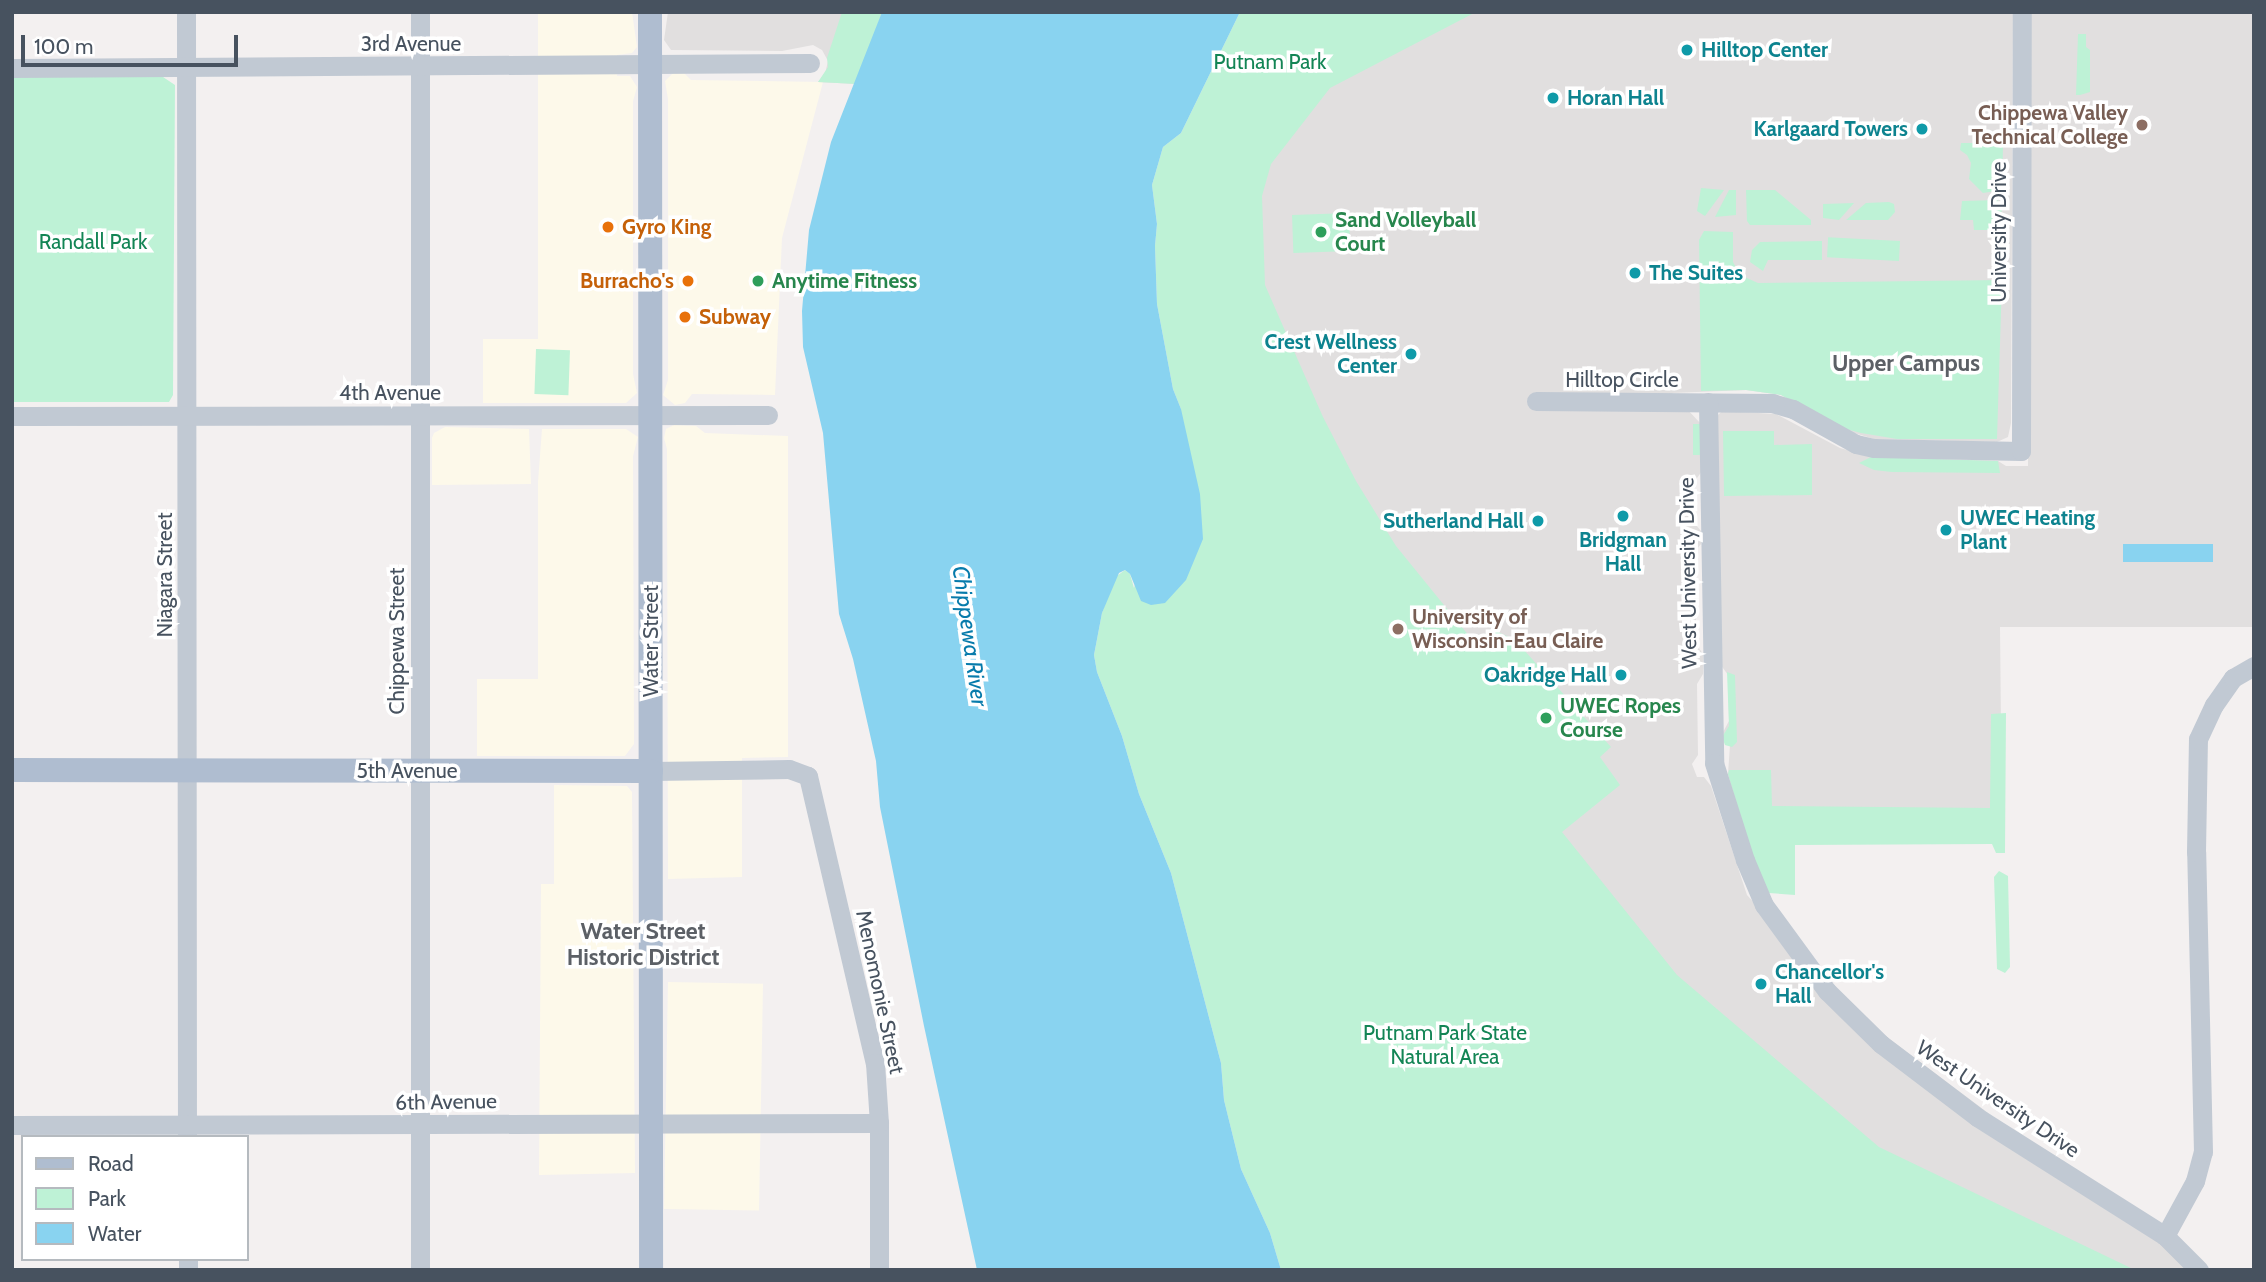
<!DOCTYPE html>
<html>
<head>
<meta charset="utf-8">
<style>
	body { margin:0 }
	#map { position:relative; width:2266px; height:1282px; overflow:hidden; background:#f3f0f0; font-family:Cabin,sans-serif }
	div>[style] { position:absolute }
	.commercial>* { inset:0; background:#fdf9ea; transform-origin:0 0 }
	.education>* { inset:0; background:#e1dfdf }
	.green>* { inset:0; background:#bef2d6; transform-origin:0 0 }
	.water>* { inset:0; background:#89d3f0; transform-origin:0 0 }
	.minor>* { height:19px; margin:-9.5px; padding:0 9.5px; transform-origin:9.5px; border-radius:9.5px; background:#c1c9d3 }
	.major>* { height:24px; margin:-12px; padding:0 12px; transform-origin:12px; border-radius:12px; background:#afbdd0 }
	.dots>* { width:19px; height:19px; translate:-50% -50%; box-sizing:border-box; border:4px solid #fff; border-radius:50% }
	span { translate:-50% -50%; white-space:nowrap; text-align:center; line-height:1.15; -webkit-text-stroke:7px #fff; paint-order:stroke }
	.street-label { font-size:21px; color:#47525f }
	.culture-label { font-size:21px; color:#0d838f; font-weight:700 }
	.left { translate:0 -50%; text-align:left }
	.right { translate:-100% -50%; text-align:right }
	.park-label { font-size:21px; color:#138555 }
	.education-label { font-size:21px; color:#785e54; font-weight:700 }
	.leisure-label { font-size:21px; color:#27864d; font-weight:700 }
	.food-label { font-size:21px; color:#c56008; font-weight:700 }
	.neighbourhood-label { font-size:23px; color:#5c6066; font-weight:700 }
	.water-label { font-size:23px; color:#077bab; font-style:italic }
	.frame { position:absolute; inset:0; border:14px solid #47525f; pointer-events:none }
	.legend { position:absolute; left:21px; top:1135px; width:228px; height:126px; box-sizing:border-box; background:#fff; border:2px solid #b5babf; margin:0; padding:9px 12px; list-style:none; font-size:21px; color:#47525f }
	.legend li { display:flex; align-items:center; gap:14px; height:35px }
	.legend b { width:35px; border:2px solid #b5babf }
	.scale { position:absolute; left:21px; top:35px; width:217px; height:32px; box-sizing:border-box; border:4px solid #47525f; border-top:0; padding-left:9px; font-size:21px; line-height:24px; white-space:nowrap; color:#47525f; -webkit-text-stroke:5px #fff; paint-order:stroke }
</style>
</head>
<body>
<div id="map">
	<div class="commercial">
		<div style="clip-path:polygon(538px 12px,632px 12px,637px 47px,632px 53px,617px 55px,617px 76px,630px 76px,637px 87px,633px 101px,633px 374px,637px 393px,626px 403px,483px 403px,483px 339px,538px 339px)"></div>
		<div style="clip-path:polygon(674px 72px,683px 72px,691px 80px,823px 82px,782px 238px,775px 395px,692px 394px,685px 403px,675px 405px,663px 395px,668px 380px,668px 99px,665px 81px)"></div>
		<div style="clip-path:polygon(674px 425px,696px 426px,705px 433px,788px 436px,788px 757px,742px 758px,742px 877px,668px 879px,667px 449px,664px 438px,666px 429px)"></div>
		<div style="clip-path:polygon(445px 427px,529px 429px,531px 484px,432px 485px,432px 438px,434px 433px)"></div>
		<div style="clip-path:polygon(542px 429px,626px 429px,638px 437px,633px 456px,634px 744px,625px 756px,477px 756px,477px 679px,538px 679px,538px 482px)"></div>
		<div style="clip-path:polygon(554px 785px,627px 786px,632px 792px,635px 1173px,539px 1175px,541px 884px,554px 884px)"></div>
		<div style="left:668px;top:982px;width:95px;height:227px;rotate:1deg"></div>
	</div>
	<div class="education">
		<div style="clip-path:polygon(668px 12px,882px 12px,856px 84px,818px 82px,825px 74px,828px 61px,822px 50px,813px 45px,782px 51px,671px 50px,664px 40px)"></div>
		<div style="clip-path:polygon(1240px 12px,2013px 12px,2011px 423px,2008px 437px,1997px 442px,1874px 439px,1851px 432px,1781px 395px,1746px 390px,1672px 393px,1701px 424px,1702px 471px,1695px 481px,1696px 525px,1701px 531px,1701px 544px,1696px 550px,1696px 644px,1703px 654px,1703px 674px,1697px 684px,1698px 755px,1692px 764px,1697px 777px,1704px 777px,1711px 786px,1747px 895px,1766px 916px,1807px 977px,2156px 1239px,2189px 1270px,1281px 1270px)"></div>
		<div style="clip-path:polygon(2031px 12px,2254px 12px,2254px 627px,2000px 627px,2002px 833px,1745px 834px,1728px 774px,1730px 745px,1724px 740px,1723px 732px,1729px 721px,1728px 675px,1718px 661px,1717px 416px,1722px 411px,1776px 414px,1840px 448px,1872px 457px,1998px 461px,2006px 466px,2028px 466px)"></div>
	</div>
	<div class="green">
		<div style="clip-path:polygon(842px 12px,882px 12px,856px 84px,818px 82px,828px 67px,827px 58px)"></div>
		<div style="clip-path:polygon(1240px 12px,1476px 12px,1330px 88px,1271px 164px,1262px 196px,1265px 285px,1323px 417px,1356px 481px,1396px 546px,1474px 642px,1492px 629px,1515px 640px,1611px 747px,1600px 757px,1620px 785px,1562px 832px,1677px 975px,1879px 1147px,2135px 1270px,1281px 1270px,1270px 1233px,1241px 1169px,1224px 1100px,1221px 1063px,1171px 873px,1139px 794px,1122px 736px,1097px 672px,1094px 655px,1102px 613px,1114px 578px,1125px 570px,1130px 574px,1134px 588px,1181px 409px,1173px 389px,1157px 304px,1155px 246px,1157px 224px,1152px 185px,1163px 147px,1181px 133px)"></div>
		<div style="clip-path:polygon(2078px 34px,2086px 34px,2086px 47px,2090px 50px,2090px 92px,2080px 95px,2076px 95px)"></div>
		<div style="clip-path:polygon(12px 77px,163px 77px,175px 85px,173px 395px,169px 402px,12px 402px)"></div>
		<div style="clip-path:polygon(1961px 143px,1999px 143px,2003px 146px,2002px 190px,1983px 193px,1969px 179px,1971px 163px,1967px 155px,1960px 150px)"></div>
		<div style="clip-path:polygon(1701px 188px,1724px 190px,1705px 216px,1697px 211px)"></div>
		<div style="clip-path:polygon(1729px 190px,1736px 190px,1736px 215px,1715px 217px)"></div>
		<div style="clip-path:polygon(1746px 190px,1775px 190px,1811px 220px,1811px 225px,1750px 225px,1747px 221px)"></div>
		<div style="clip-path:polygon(1997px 200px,2002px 206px,2000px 230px,1974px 230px,1973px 220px,1960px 220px,1962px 201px)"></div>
		<div style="clip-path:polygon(1889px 202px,1894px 204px,1895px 212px,1888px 220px,1846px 220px,1866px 203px)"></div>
		<div style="clip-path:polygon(1854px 203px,1839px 220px,1823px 218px,1823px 204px)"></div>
		<div style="left:1349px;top:213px;width:38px;height:57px;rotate:88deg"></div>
		<div style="clip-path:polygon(1704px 231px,1733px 232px,1733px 262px,1740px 275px,1758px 283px,2002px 280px,1997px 439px,1897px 439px,1861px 433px,1839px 427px,1781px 395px,1746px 390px,1701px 391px,1699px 240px)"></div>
		<div style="clip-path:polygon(1822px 241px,1822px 260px,1768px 260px,1763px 271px,1750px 262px,1752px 250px,1760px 242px)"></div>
		<div style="left:1900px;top:241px;width:20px;height:72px;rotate:93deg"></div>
		<div style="left:536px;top:349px;width:34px;height:45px;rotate:2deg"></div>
		<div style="left:1693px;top:424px;width:8px;height:31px"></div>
		<div style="clip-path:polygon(1723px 431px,1774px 431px,1774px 445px,1812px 444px,1812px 495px,1724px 496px)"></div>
		<div style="clip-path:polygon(1871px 457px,1998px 461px,2000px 473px,1892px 472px,1874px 470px,1859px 463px)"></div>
		<div style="clip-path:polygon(1727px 672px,1735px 675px,1737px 742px,1732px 747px,1725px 745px,1722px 737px,1729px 726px)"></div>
		<div style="clip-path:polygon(2006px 713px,2005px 853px,1996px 853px,1992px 844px,1795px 845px,1795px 895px,1769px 893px,1753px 860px,1728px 774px,1729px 770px,1771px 770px,1772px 806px,1990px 808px,1991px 714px)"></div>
		<div style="clip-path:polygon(1999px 871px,2008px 876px,2010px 967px,2005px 973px,1997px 969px,1994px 877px)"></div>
	</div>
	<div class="water">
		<div style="clip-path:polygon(882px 12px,1240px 12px,1181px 133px,1163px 147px,1152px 185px,1157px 224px,1155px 246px,1157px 304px,1173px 389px,1181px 409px,1200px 494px,1203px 539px,1186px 580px,1165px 603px,1151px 605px,1141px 601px,1130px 574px,1125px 570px,1119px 573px,1102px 613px,1094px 655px,1097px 672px,1122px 736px,1139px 794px,1171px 873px,1221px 1063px,1224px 1100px,1241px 1169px,1270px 1233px,1281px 1270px,977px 1270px,924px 1026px,880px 807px,876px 761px,853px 659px,839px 614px,823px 433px,803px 347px,802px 311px,809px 230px,831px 142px)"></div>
		<div style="left:2213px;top:544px;width:18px;height:90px;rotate:90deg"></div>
	</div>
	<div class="minor">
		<div style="left:186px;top:12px;width:1125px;rotate:89.95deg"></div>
		<div style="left:420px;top:12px;width:1258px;rotate:90deg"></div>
		<div style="left:12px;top:68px;width:798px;rotate:-0.36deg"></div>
		<div style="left:1536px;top:401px;width:236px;rotate:0.5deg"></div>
		<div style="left:1772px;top:403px;width:22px;rotate:16deg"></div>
		<div style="left:1793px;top:409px;width:72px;rotate:29.1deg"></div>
		<div style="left:1856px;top:444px;width:18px;rotate:13deg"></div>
		<div style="left:1874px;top:448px;width:147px;rotate:1.2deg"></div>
		<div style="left:2021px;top:451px;width:439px;rotate:-89.9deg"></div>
		<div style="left:1708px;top:402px;width:361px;rotate:89deg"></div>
		<div style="left:1714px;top:763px;width:102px;rotate:72.3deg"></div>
		<div style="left:1745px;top:860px;width:49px;rotate:67.1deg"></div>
		<div style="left:1764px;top:905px;width:107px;rotate:53.8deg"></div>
		<div style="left:1827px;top:991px;width:76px;rotate:44.5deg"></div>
		<div style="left:1881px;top:1044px;width:121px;rotate:37.2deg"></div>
		<div style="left:1977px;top:1117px;width:222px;rotate:32.3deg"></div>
		<div style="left:2165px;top:1236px;width:48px;rotate:45deg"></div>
		<div style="left:12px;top:416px;width:756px;rotate:-0.08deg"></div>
		<div style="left:651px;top:771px;width:138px;rotate:-0.8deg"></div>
		<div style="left:789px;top:769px;width:20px;rotate:20deg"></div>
		<div style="left:808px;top:776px;width:295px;rotate:76.9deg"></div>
		<div style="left:875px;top:1063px;width:60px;rotate:86.2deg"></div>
		<div style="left:879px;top:1123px;width:147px;rotate:90deg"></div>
		<div style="left:12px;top:1125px;width:867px;rotate:-0.13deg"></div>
		<div style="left:2165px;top:1236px;width:63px;rotate:-61.4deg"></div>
		<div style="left:2195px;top:1181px;width:30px;rotate:-75deg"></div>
		<div style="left:2203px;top:1152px;width:300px;rotate:-91.3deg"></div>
		<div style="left:2196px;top:852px;width:113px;rotate:-89deg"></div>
		<div style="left:2198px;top:739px;width:38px;rotate:-65deg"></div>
		<div style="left:2214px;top:705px;width:33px;rotate:-55deg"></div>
		<div style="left:2233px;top:678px;width:24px;rotate:-30deg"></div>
		<div style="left:188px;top:1259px;width:11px;rotate:90deg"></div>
	</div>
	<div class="major">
		<div style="left:650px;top:12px;width:1258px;rotate:89.95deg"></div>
		<div style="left:12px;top:770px;width:639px;rotate:0.09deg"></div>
	</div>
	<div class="dots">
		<div style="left:1687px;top:50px;background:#0f9aa8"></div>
		<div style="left:1553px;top:98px;background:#0f9aa8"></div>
		<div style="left:2142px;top:125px;background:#8d6e63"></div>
		<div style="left:1922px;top:129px;background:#0f9aa8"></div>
		<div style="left:608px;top:227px;background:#e8710a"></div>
		<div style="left:1321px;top:232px;background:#2e9e5b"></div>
		<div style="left:1635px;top:273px;background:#0f9aa8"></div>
		<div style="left:688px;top:281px;background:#e8710a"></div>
		<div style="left:758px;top:281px;background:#2e9e5b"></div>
		<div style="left:685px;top:317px;background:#e8710a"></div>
		<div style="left:1411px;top:354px;background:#0f9aa8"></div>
		<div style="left:1623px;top:516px;background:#0f9aa8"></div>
		<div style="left:1538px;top:521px;background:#0f9aa8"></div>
		<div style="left:1946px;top:530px;background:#0f9aa8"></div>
		<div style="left:1398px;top:629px;background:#8d6e63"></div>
		<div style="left:1621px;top:675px;background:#0f9aa8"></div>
		<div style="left:1546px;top:718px;background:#2e9e5b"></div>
		<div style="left:1761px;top:984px;background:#0f9aa8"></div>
	</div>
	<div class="street-label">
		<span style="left:411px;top:44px">3rd Avenue</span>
		<span style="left:1999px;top:232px;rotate:-90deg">University Drive</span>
		<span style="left:1622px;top:380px">Hilltop Circle</span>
		<span style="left:390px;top:393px">4th Avenue</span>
		<span style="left:1688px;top:573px;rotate:-91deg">West University Drive</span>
		<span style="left:165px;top:575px;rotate:-90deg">Niagara Street</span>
		<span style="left:397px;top:641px;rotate:-90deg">Chippewa Street</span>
		<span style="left:651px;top:641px;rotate:-90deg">Water Street</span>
		<span style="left:407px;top:771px">5th Avenue</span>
		<span style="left:880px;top:992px;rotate:78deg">Menomonie Street</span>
		<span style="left:1998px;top:1099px;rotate:34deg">West University Drive</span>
		<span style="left:446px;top:1102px;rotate:-1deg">6th Avenue</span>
	</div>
	<div class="culture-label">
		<span class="left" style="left:1701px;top:50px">Hilltop Center</span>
		<span class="left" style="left:1567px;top:98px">Horan Hall</span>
		<span class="right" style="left:1908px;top:129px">Karlgaard Towers</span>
		<span class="left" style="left:1649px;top:273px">The Suites</span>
		<span class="right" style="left:1397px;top:354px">Crest Wellness<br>Center</span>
		<span class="left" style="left:1960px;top:530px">UWEC Heating<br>Plant</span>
		<span class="right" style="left:1524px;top:521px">Sutherland Hall</span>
		<span style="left:1623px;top:552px">Bridgman<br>Hall</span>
		<span class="right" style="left:1607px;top:675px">Oakridge Hall</span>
		<span class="left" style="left:1775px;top:984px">Chancellor's<br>Hall</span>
	</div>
	<div class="park-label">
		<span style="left:1270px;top:62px">Putnam Park</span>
		<span style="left:93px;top:242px">Randall Park</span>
		<span style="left:1445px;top:1045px">Putnam Park State<br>Natural Area</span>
	</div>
	<div class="education-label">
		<span class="right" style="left:2128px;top:125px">Chippewa Valley<br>Technical College</span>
		<span class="left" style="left:1412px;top:629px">University of<br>Wisconsin-Eau Claire</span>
	</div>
	<div class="leisure-label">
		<span class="left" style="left:1335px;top:232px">Sand Volleyball<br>Court</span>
		<span class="left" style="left:772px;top:281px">Anytime Fitness</span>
		<span class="left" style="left:1560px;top:718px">UWEC Ropes<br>Course</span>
	</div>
	<div class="food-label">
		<span class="left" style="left:622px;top:227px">Gyro King</span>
		<span class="right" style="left:674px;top:281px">Burracho's</span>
		<span class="left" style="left:699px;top:317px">Subway</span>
	</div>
	<div class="neighbourhood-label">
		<span style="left:1906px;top:363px">Upper Campus</span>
		<span style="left:643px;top:944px">Water Street<br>Historic District</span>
	</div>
	<div class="water-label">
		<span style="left:970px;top:636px;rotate:82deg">Chippewa River</span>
	</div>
	<div class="frame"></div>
	<ul class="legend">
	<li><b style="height:9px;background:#afbdd0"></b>Road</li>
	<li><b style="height:19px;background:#bef2d6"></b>Park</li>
	<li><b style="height:19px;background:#89d3f0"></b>Water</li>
	</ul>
	<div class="scale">100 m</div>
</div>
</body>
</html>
